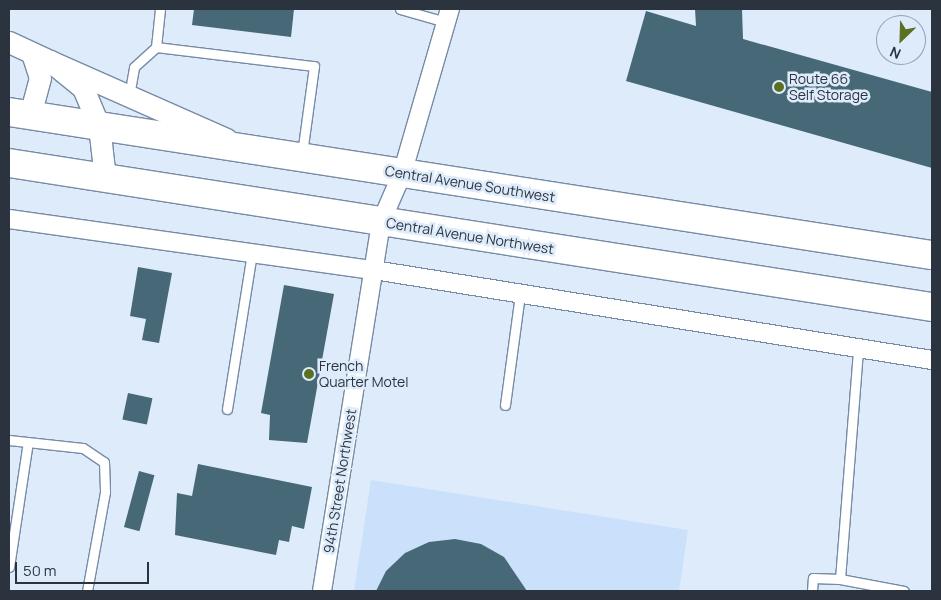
<!DOCTYPE html>
<html>
<head>
<meta charset="utf-8">
<style>
	body { margin:0 }
	#map { position:relative; width:941px; height:600px; overflow:hidden; background:#ddebfb; font-family:Manrope,sans-serif }
	div>[style] { position:absolute }
	.built>* { inset:0; background:#cbe1fb }
	.building>* { inset:0; background:#476876; transform-origin:0 0 }
	.roads { filter:drop-shadow(1px 0 #778ba4) drop-shadow(-1px 0 #778ba4) drop-shadow(0 1px #778ba4) drop-shadow(0 -1px #778ba4) }
	.service>* { height:9px; margin:-4.5px; padding:0 4.5px; transform-origin:4.5px; border-radius:4.5px; background:#fff }
	.minor>* { height:18px; margin:-9px; padding:0 9px; transform-origin:9px; border-radius:9px; background:#fff }
	.tertiary>* { height:21px; margin:-10.5px; padding:0 10.5px; transform-origin:10.5px; border-radius:10.5px; background:#fff }
	.primary>* { height:28px; margin:-14px; padding:0 14px; transform-origin:14px; border-radius:14px; background:#fff }
	.dots>* { width:14px; height:14px; translate:-50% -50%; box-sizing:border-box; border:2px solid #ddebfb; border-radius:50% }
	span { translate:-50% -50%; white-space:nowrap; text-align:center; line-height:1.15; -webkit-text-stroke:5px #ddebfb; paint-order:stroke }
	.poi-label { font-size:14px; color:#2b333e }
	.left { translate:0 -50%; text-align:left }
	.street-label { font-size:14px; color:#2b333e }
	.frame { position:absolute; inset:0; border:10px solid #2b333e; pointer-events:none }
	.north { position:absolute; left:876px; top:15px; width:50px; height:50px; box-sizing:border-box; background:#ddebfb; border:1px solid #96a1af; border-radius:50%; rotate:204deg; font-size:14px; font-weight:700; line-height:20px; text-align:center; color:#2b333e }
	.north::after { content:''; display:block; margin:auto; width:18px; height:22px; background:#5a7122; clip-path:polygon(50% 0,100% 100%,50% 72%,0 100%) }
	.scale { position:absolute; left:15px; top:562px; width:134px; height:22px; box-sizing:border-box; border:2px solid #2b333e; border-top:0; padding-left:6px; font-size:15px; line-height:18px; white-space:nowrap; color:#2b333e; -webkit-text-stroke:4px #ddebfb; paint-order:stroke }
</style>
</head>
<body>
<div id="map">
	<div class="built">
		<div style="clip-path:polygon(371px 480px,688px 530px,679px 591px,354px 591px)"></div>
	</div>
	<div class="building">
		<div style="clip-path:polygon(194px 9px,294px 9px,291px 37px,192px 25px)"></div>
		<div style="clip-path:polygon(695px 9px,742px 9px,743px 39px,932px 92px,932px 168px,626px 81px,646px 11px,696px 26px)"></div>
		<div style="clip-path:polygon(138px 267px,172px 273px,159px 343px,142px 340px,146px 319px,130px 316px)"></div>
		<div style="clip-path:polygon(284px 285px,334px 294px,307px 443px,269px 440px,270px 415px,261px 413px)"></div>
		<div style="left:128px;top:393px;width:25px;height:27px;rotate:12deg"></div>
		<div style="clip-path:polygon(198px 464px,312px 487px,304px 529px,292px 526px,289px 542px,279px 540px,276px 555px,175px 535px,177px 493px,192px 496px)"></div>
		<div style="left:139px;top:471px;width:16px;height:58px;rotate:15deg"></div>
		<div style="clip-path:polygon(455px 539px,481px 544px,504px 557px,527px 591px,376px 591px,386px 571px,405px 553px,429px 542px)"></div>
	</div>
	<div class="roads">
		<div class="service">
			<div style="left:160px;top:9px;width:38px;rotate:96deg"></div>
			<div style="left:156px;top:47px;width:159px;rotate:6.9deg"></div>
			<div style="left:314px;top:66px;width:89px;rotate:97.8deg"></div>
			<div style="left:400px;top:9px;width:48px;rotate:15.8deg"></div>
			<div style="left:129px;top:96px;width:29px;rotate:-80deg"></div>
			<div style="left:134px;top:67px;width:30px;rotate:-42deg"></div>
			<div style="left:505px;top:405px;width:112px;rotate:-82.3deg"></div>
			<div style="left:227px;top:409px;width:158px;rotate:-80.9deg"></div>
			<div style="left:9px;top:440px;width:74px;rotate:6.2deg"></div>
			<div style="left:83px;top:448px;width:25px;rotate:34deg"></div>
			<div style="left:104px;top:462px;width:30px;rotate:88deg"></div>
			<div style="left:105px;top:492px;width:101px;rotate:100.3deg"></div>
			<div style="left:9px;top:567px;width:126px;rotate:-81.4deg"></div>
			<div style="left:840px;top:579px;width:65px;rotate:10.6deg"></div>
			<div style="left:812px;top:591px;width:13px;rotate:-86deg"></div>
			<div style="left:813px;top:578px;width:27px;rotate:2deg"></div>
			<div style="left:840px;top:579px;width:232px;rotate:-85.5deg"></div>
		</div>
		<div class="minor">
			<div style="left:9px;top:219px;width:369px;rotate:8deg"></div>
			<div style="left:374px;top:270px;width:565px;rotate:9.16deg"></div>
			<div style="left:322px;top:591px;width:374px;rotate:-80.9deg"></div>
			<div style="left:381px;top:222px;width:52px;rotate:-66.4deg"></div>
			<div style="left:402px;top:174px;width:172px;rotate:-73.8deg"></div>
		</div>
		<div class="tertiary">
			<div style="left:9px;top:42px;width:45px;rotate:24.9deg"></div>
			<div style="left:50px;top:61px;width:43px;rotate:39.3deg"></div>
			<div style="left:83px;top:88px;width:41px;rotate:67.2deg"></div>
			<div style="left:99px;top:126px;width:52px;rotate:83.4deg"></div>
			<div style="left:50px;top:61px;width:193px;rotate:23.9deg"></div>
			<div style="left:30px;top:115px;width:38px;rotate:-75deg"></div>
			<div style="left:40px;top:78px;width:26px;rotate:-108deg"></div>
		</div>
		<div class="primary">
			<div style="left:9px;top:112px;width:934px;rotate:8.81deg"></div>
			<div style="left:9px;top:163px;width:934px;rotate:8.87deg"></div>
		</div>
	</div>
	<div class="dots">
		<div style="left:779px;top:87px;background:#5a7122"></div>
		<div style="left:309px;top:374px;background:#5a7122"></div>
	</div>
	<div class="poi-label">
		<span class="left" style="left:789px;top:87px">Route 66<br>Self Storage</span>
		<span class="left" style="left:319px;top:374px">French<br>Quarter Motel</span>
	</div>
	<div class="street-label">
		<span style="left:470px;top:184px;rotate:9deg">Central Avenue Southwest</span>
		<span style="left:470px;top:236px;rotate:9deg">Central Avenue Northwest</span>
		<span style="left:340px;top:481px;rotate:-81deg">94th Street Northwest</span>
	</div>
	<div class="frame"></div>
	<div class="north">N</div>
	<div class="scale">50 m</div>
</div>
</body>
</html>
